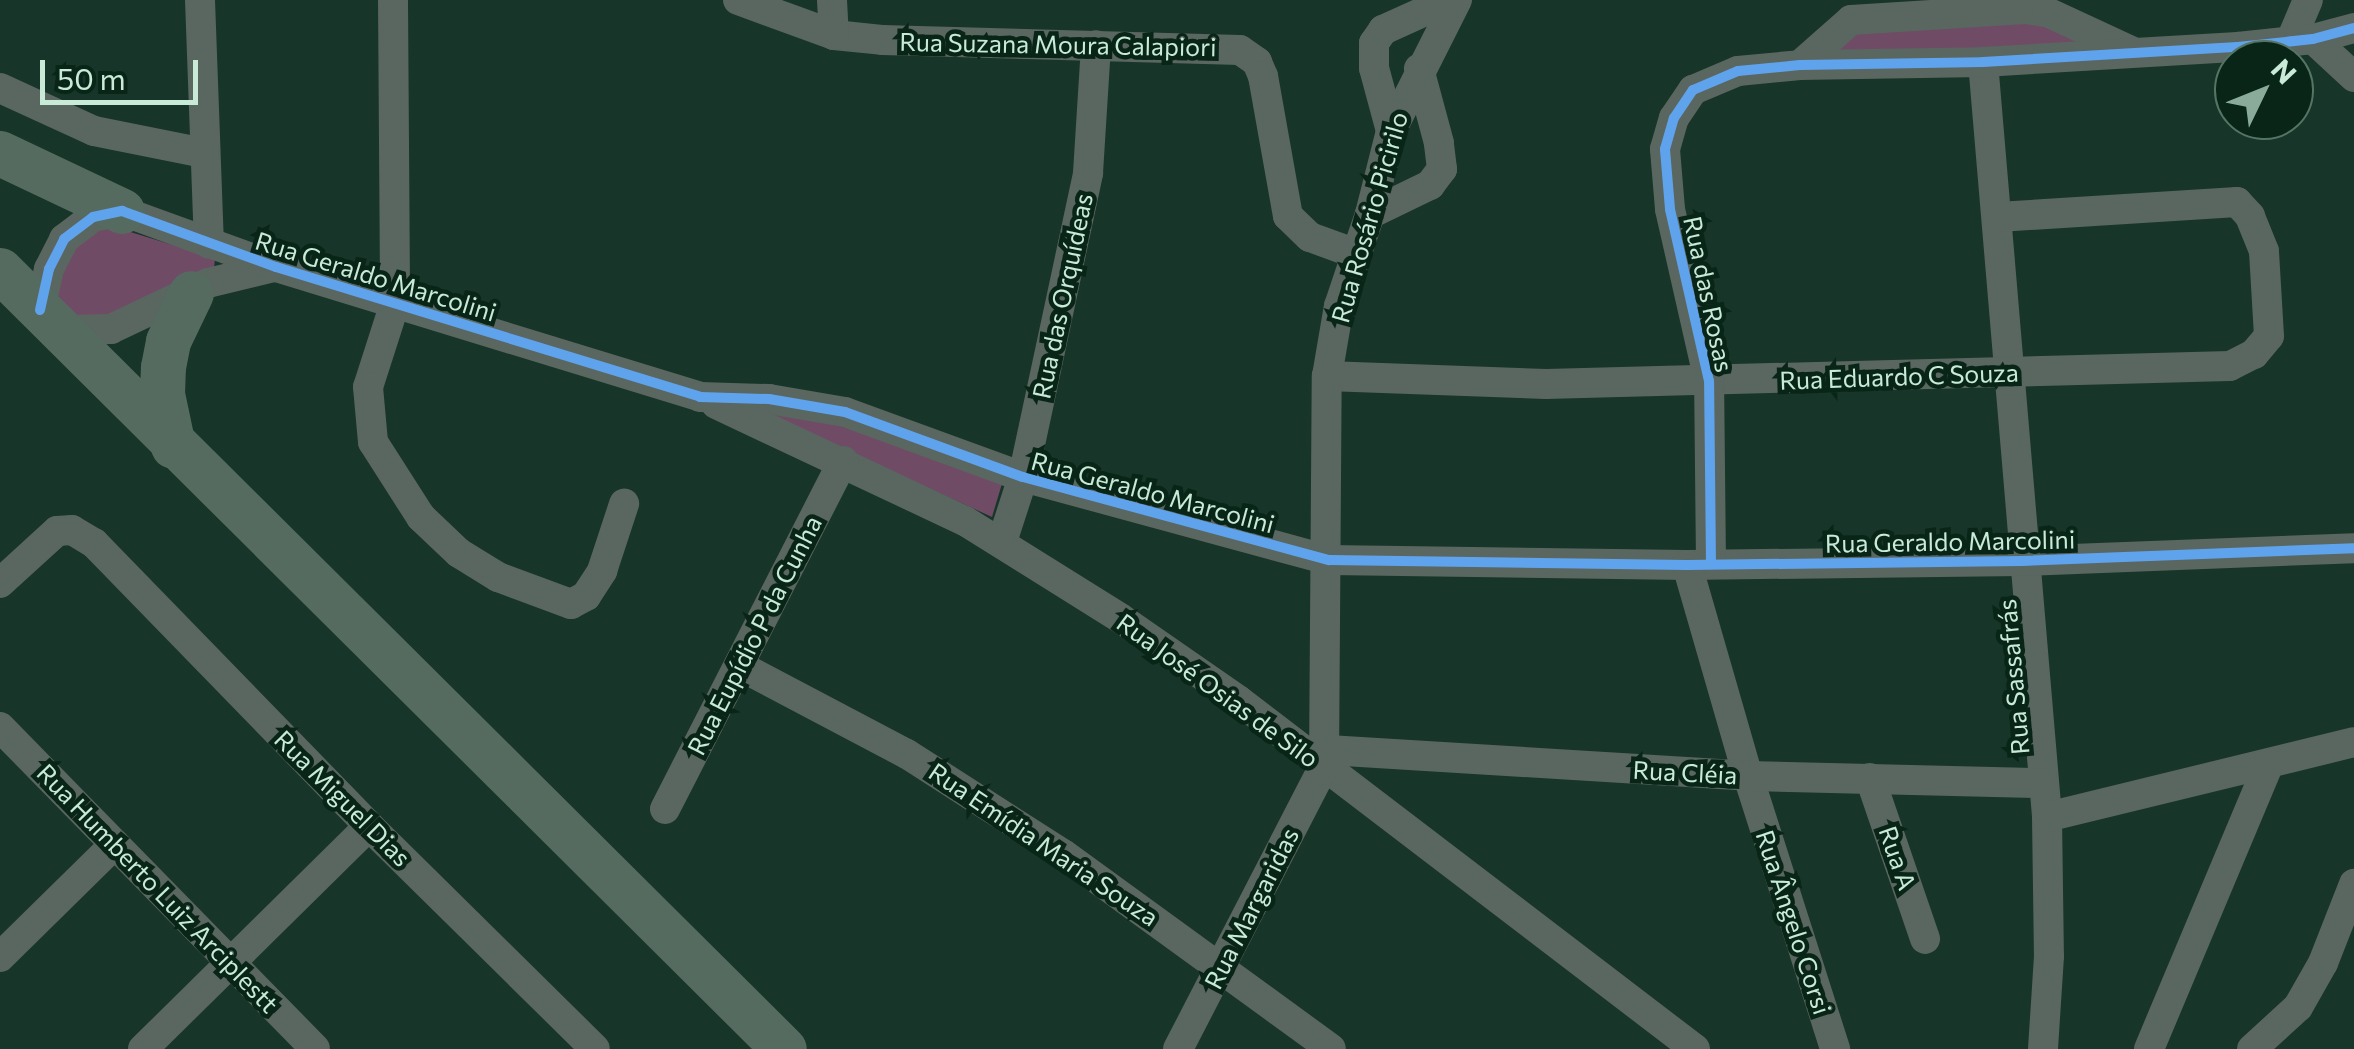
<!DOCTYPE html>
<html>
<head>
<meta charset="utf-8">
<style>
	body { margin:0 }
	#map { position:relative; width:2354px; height:1049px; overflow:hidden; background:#173529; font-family:Commissioner,sans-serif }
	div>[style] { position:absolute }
	.green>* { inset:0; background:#704b65 }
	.minor>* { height:30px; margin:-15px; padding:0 15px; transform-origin:15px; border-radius:15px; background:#5a6660 }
	.highway>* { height:45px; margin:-22.5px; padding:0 22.5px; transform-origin:22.5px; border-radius:22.5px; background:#566b60 }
	.cycleway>* { height:10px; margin:-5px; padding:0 5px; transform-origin:5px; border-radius:5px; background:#60a3ed }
	span { translate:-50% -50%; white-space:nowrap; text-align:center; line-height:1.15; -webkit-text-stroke:9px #082518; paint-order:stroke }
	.street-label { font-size:25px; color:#c8ead7 }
	.north { position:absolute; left:2214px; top:40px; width:100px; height:100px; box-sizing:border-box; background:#082518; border:2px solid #557464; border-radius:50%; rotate:47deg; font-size:28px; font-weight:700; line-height:40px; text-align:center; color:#c8ead7 }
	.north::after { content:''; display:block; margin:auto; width:35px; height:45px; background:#8aab9a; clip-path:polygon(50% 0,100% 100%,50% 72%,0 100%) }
	.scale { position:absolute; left:40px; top:60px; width:158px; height:45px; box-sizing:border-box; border:5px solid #c8ead7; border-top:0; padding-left:12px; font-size:30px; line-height:35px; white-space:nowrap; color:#c8ead7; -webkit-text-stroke:8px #082518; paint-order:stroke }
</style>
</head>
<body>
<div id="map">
	<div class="green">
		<div style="clip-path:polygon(2036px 13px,2095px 46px,1818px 60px,1858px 25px)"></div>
		<div style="clip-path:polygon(111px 226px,215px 258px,214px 269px,116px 313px,95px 319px,74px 315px,59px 301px,55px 280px,61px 260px,91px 232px)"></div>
		<div style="clip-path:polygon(776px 406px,1004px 477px,992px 517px,771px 416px)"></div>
	</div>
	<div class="minor">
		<div style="left:200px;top:0;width:244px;rotate:87.9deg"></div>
		<div style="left:393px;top:0;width:303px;rotate:89.6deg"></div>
		<div style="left:395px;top:303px;width:88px;rotate:107.8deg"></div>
		<div style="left:368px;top:387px;width:55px;rotate:84.8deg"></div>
		<div style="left:373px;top:442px;width:89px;rotate:57.4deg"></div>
		<div style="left:421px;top:517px;width:52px;rotate:43.5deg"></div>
		<div style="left:459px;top:553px;width:46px;rotate:31.6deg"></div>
		<div style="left:498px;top:577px;width:78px;rotate:20.3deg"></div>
		<div style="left:571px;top:604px;width:17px;rotate:-28deg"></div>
		<div style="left:586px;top:596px;width:30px;rotate:-57deg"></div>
		<div style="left:602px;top:571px;width:71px;rotate:-71.8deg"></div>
		<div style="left:738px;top:0;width:102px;rotate:20deg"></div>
		<div style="left:834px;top:35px;width:48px;rotate:5.9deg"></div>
		<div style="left:882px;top:40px;width:358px;rotate:1.6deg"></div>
		<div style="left:1240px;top:50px;width:21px;rotate:35deg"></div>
		<div style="left:1257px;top:62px;width:15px;rotate:67deg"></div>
		<div style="left:1263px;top:76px;width:142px;rotate:79.9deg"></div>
		<div style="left:1288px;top:216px;width:30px;rotate:44deg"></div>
		<div style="left:1310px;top:237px;width:47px;rotate:20deg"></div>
		<div style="left:832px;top:0;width:35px;rotate:87deg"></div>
		<div style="left:2313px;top:39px;width:56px;rotate:42.8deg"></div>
		<div style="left:2291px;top:40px;width:43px;rotate:-67deg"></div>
		<div style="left:1983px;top:62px;width:758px;rotate:85.15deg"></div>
		<div style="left:2047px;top:817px;width:139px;rotate:89.2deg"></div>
		<div style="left:2049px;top:956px;width:93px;rotate:93.7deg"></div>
		<div style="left:1800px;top:65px;width:68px;rotate:-41.4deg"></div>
		<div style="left:1851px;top:20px;width:174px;rotate:-3.6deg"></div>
		<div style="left:2025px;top:9px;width:22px;rotate:8deg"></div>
		<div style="left:2047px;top:12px;width:93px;rotate:24.9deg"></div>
		<div style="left:0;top:88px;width:103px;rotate:24.6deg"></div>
		<div style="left:94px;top:131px;width:112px;rotate:11.3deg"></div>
		<div style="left:1391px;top:131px;width:65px;rotate:-105.1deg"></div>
		<div style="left:1374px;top:68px;width:25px;rotate:-90deg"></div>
		<div style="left:1374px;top:43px;width:16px;rotate:-55deg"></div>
		<div style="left:1383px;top:30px;width:72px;rotate:-24.4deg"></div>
		<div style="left:1370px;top:214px;width:67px;rotate:-25.8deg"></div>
		<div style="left:1430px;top:185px;width:20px;rotate:-53deg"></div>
		<div style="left:1442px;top:169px;width:26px;rotate:-97deg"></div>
		<div style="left:1439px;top:143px;width:77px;rotate:-105.1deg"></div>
		<div style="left:40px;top:310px;width:42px;rotate:-77.6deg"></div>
		<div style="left:49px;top:269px;width:34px;rotate:-63deg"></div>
		<div style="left:64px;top:239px;width:36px;rotate:-37deg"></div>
		<div style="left:93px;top:217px;width:30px;rotate:-12deg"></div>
		<div style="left:122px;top:211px;width:164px;rotate:20deg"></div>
		<div style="left:276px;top:267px;width:443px;rotate:17deg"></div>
		<div style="left:700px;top:397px;width:69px;rotate:1.7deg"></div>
		<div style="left:769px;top:399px;width:77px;rotate:9.7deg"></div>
		<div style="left:845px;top:412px;width:189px;rotate:20.1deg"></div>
		<div style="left:1023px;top:477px;width:317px;rotate:15.2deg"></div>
		<div style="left:1329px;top:560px;width:358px;rotate:0.8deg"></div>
		<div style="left:1687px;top:565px;width:335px;rotate:-0.7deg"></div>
		<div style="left:2022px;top:561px;width:332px;rotate:-2.2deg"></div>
		<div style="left:60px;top:330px;width:51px;rotate:-1.1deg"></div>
		<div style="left:111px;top:329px;width:107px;rotate:-25.4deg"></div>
		<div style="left:208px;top:283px;width:68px;rotate:-13.6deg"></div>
		<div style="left:1327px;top:376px;width:219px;rotate:2.1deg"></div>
		<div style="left:1546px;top:384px;width:684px;rotate:-1.51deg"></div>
		<div style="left:2230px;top:366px;width:27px;rotate:-27deg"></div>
		<div style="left:2254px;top:354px;width:23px;rotate:-50deg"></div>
		<div style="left:2269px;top:336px;width:85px;rotate:-93.4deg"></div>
		<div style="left:2264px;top:251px;width:38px;rotate:-112deg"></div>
		<div style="left:2250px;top:216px;width:19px;rotate:-133deg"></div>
		<div style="left:2237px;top:202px;width:240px;rotate:176.4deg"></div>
		<div style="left:716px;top:404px;width:275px;rotate:25.2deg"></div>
		<div style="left:965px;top:521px;width:183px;rotate:32deg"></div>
		<div style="left:1120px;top:618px;width:144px;rotate:34.8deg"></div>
		<div style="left:1238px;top:700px;width:575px;rotate:37.37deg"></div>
		<div style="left:1002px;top:542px;width:68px;rotate:-72.1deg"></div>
		<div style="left:1023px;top:477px;width:311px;rotate:-77.9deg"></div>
		<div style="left:1088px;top:173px;width:128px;rotate:-86.4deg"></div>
		<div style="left:1711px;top:564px;width:183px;rotate:-90.6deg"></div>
		<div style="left:1709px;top:381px;width:176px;rotate:-102.8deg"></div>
		<div style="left:1670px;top:209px;width:60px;rotate:-94.8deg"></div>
		<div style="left:1665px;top:149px;width:32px;rotate:-74deg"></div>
		<div style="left:1674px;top:118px;width:34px;rotate:-56deg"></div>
		<div style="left:1693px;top:90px;width:49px;rotate:-22.9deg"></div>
		<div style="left:1738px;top:71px;width:62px;rotate:-5.5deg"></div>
		<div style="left:1800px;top:65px;width:183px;rotate:-0.9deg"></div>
		<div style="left:1983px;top:62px;width:255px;rotate:-3.4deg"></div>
		<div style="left:2238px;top:47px;width:75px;rotate:-6.1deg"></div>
		<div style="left:2313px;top:39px;width:42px;rotate:-15deg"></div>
		<div style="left:1687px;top:565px;width:220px;rotate:73.9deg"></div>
		<div style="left:1748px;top:776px;width:287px;rotate:72.3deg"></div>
		<div style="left:0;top:583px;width:77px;rotate:-42.4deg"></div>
		<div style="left:57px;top:531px;width:15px;rotate:-4deg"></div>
		<div style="left:72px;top:530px;width:26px;rotate:31deg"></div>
		<div style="left:94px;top:543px;width:395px;rotate:45.8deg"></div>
		<div style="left:369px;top:826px;width:317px;rotate:44.6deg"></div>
		<div style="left:740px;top:666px;width:189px;rotate:27.8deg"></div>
		<div style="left:907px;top:754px;width:185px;rotate:32.7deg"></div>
		<div style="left:1063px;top:854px;width:331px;rotate:36deg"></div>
		<div style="left:0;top:727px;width:450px;rotate:45.6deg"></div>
		<div style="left:1328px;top:750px;width:421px;rotate:3.5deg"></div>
		<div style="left:1748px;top:776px;width:295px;rotate:1.4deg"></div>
		<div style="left:1870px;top:778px;width:170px;rotate:71.1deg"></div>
		<div style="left:665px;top:809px;width:391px;rotate:-62.9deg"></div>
		<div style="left:2047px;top:817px;width:316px;rotate:-13.7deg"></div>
		<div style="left:0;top:957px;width:161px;rotate:-44.5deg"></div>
		<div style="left:143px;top:1049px;width:317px;rotate:-44.6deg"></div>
		<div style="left:1178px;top:1049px;width:318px;rotate:-62.7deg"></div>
		<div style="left:1324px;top:766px;width:390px;rotate:-89.6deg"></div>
		<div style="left:1327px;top:376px;width:71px;rotate:-80.3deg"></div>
		<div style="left:1339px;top:306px;width:97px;rotate:-71.4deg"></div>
		<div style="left:1370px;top:214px;width:86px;rotate:-75.8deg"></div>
		<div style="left:1391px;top:131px;width:147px;rotate:-63.3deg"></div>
		<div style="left:2149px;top:1049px;width:310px;rotate:-67.2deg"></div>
		<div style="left:2252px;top:1049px;width:62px;rotate:-42.4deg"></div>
		<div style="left:2298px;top:1007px;width:51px;rotate:-60.4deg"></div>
		<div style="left:2323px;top:963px;width:85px;rotate:-68.6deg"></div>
	</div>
	<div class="highway">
		<div style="left:0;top:153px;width:135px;rotate:25.4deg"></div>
		<div style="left:0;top:270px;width:1105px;rotate:44.82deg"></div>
		<div style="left:173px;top:446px;width:53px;rotate:-101.9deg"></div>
		<div style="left:162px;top:394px;width:27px;rotate:-88deg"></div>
		<div style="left:163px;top:367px;width:26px;rotate:-79deg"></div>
		<div style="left:168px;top:341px;width:53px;rotate:-64.4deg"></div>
	</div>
	<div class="cycleway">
		<div style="left:40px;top:310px;width:42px;rotate:-77.6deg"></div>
		<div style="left:49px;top:269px;width:34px;rotate:-63deg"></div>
		<div style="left:64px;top:239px;width:36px;rotate:-37deg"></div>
		<div style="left:93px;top:217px;width:30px;rotate:-12deg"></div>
		<div style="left:122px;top:211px;width:164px;rotate:20deg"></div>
		<div style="left:276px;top:267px;width:443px;rotate:17deg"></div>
		<div style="left:700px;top:397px;width:69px;rotate:1.7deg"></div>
		<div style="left:769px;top:399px;width:77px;rotate:9.7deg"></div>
		<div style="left:845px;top:412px;width:189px;rotate:20.1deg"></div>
		<div style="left:1023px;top:477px;width:317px;rotate:15.2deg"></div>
		<div style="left:1329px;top:560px;width:358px;rotate:0.8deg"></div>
		<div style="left:1687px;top:565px;width:335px;rotate:-0.7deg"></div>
		<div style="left:2022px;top:561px;width:332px;rotate:-2.2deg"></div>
		<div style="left:1711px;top:564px;width:183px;rotate:-90.6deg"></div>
		<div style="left:1709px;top:381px;width:176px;rotate:-102.8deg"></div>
		<div style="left:1670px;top:209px;width:60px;rotate:-94.8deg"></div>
		<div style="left:1665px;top:149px;width:32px;rotate:-74deg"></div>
		<div style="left:1674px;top:118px;width:34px;rotate:-56deg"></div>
		<div style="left:1693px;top:90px;width:49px;rotate:-22.9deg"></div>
		<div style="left:1738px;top:71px;width:62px;rotate:-5.5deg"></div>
		<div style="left:1800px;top:65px;width:183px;rotate:-0.9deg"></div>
		<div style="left:1983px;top:62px;width:255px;rotate:-3.4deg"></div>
		<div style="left:2238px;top:47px;width:75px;rotate:-6.1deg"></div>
		<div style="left:2313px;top:39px;width:42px;rotate:-15deg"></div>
	</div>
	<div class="street-label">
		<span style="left:1058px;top:44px;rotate:1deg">Rua Suzana Moura Calapiori</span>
		<span style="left:1369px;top:217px;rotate:-74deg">Rua Rosário Picirilo</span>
		<span style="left:376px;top:276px;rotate:17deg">Rua Geraldo Marcolini</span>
		<span style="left:1709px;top:294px;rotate:78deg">Rua das Rosas</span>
		<span style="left:1062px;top:296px;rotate:-78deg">Rua das Orquídeas</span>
		<span style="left:1899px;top:376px;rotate:-2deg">Rua Eduardo C Souza</span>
		<span style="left:1153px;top:492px;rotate:15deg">Rua Geraldo Marcolini</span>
		<span style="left:1950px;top:541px;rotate:-1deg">Rua Geraldo Marcolini</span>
		<span style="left:754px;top:635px;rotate:-63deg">Rua Eupídio P da Cunha</span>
		<span style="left:2013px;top:677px;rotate:-95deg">Rua Sassafrás</span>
		<span style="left:1218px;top:690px;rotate:36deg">Rua José Osias de Silo</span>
		<span style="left:1685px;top:772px;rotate:3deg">Rua Cléia</span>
		<span style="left:343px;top:798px;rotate:45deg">Rua Miguel Dias</span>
		<span style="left:1044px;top:844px;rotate:34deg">Rua Emídia Maria Souza</span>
		<span style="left:1898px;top:858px;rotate:71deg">Rua A</span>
		<span style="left:158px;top:888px;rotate:46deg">Rua Humberto Luiz Arciplestt</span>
		<span style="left:1251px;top:908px;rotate:-63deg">Rua Margaridas</span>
		<span style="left:1794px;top:922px;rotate:72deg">Rua Ângelo Corsi</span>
	</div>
	<div class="north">N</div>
	<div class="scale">50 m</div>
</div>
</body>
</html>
